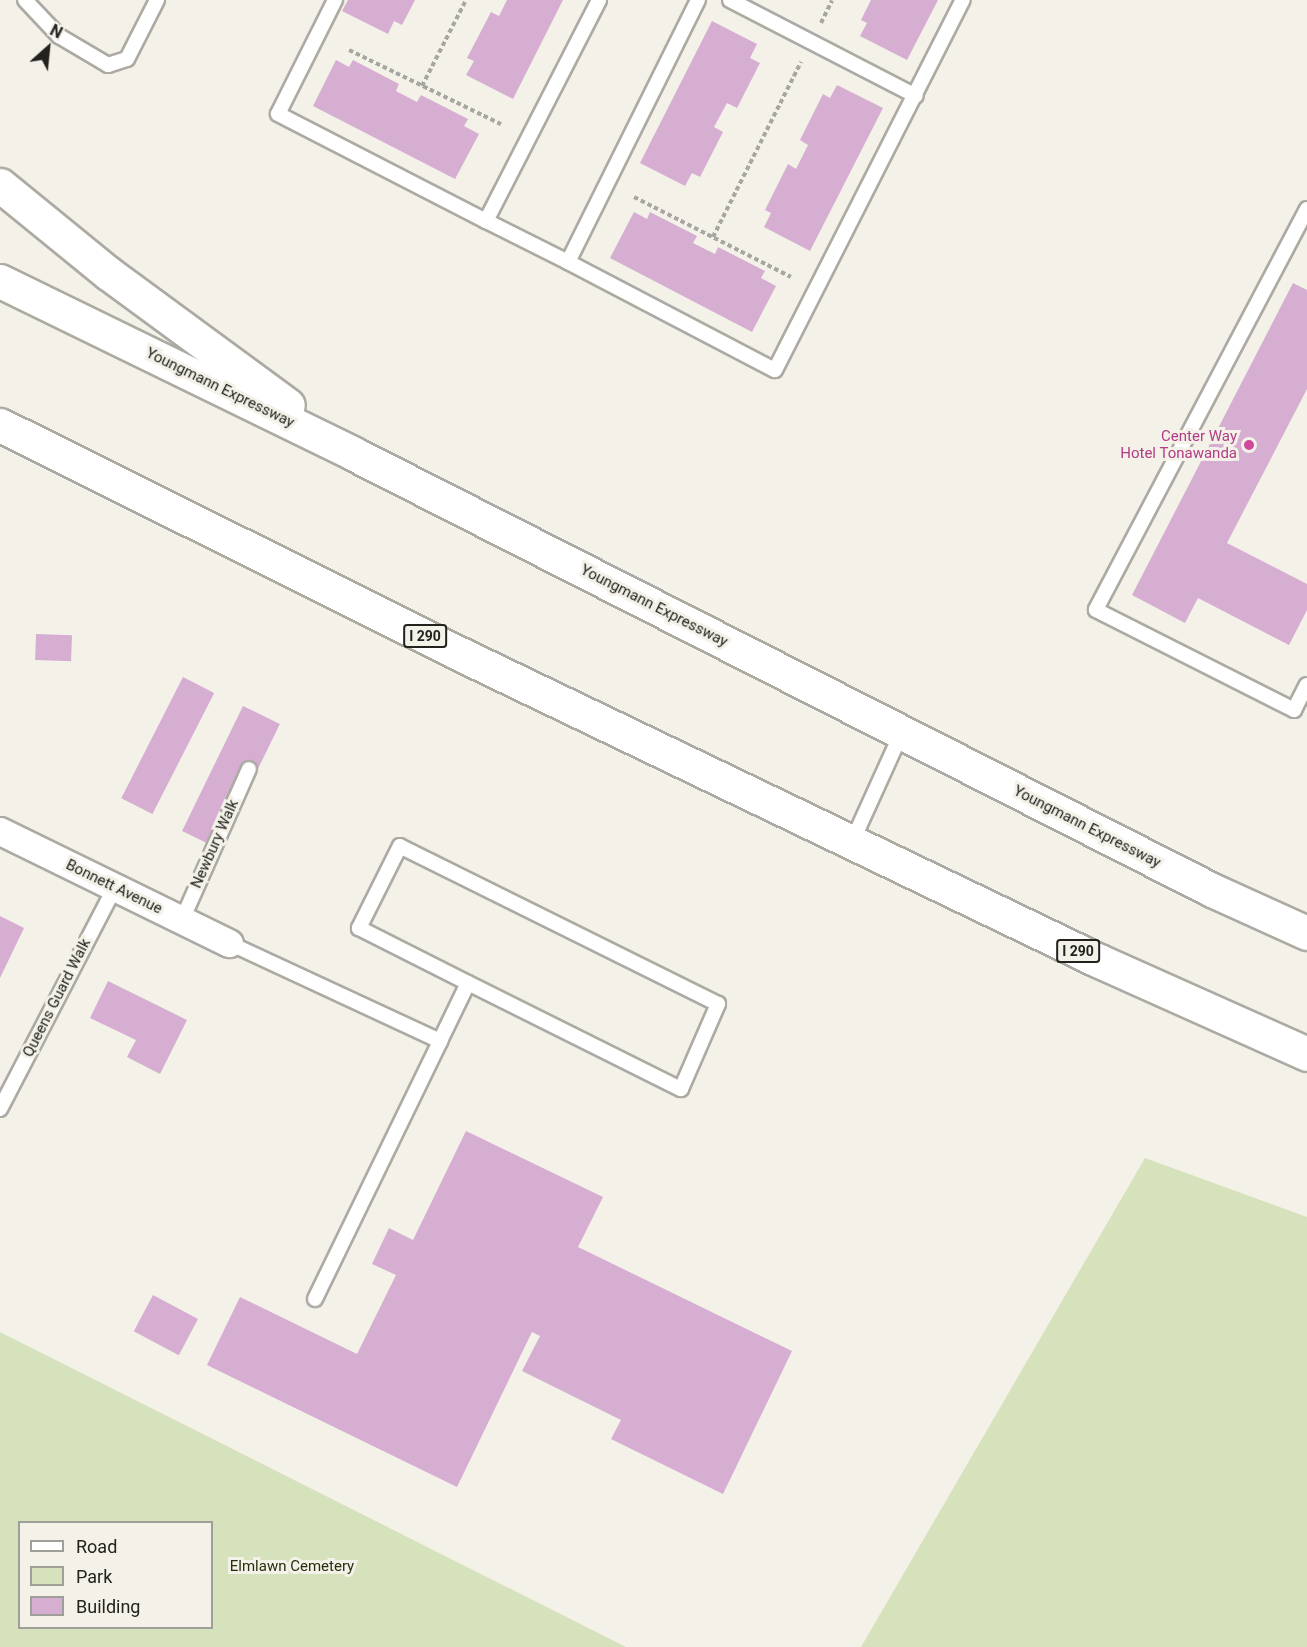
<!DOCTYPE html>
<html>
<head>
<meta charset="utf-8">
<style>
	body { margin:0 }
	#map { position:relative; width:1307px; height:1647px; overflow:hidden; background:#f4f1e9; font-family:Roboto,sans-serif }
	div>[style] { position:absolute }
	.green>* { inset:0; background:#d6e2bb }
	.building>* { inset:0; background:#d5aed1; transform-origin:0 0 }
	.path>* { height:4px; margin-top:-2px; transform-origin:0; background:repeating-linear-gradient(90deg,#a8a6a0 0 4.5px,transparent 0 7.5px) }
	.roads { filter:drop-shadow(2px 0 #acaaa2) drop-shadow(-2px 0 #acaaa2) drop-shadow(0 2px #acaaa2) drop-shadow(0 -2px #acaaa2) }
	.lane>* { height:14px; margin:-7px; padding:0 7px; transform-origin:7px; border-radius:7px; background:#fff }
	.street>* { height:27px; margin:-13.5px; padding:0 13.5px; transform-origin:13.5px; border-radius:13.5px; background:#fff }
	.highway>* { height:33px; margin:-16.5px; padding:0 16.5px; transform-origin:16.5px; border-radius:16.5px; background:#fff }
	.dots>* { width:16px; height:16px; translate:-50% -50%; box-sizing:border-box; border:3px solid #f4f1e9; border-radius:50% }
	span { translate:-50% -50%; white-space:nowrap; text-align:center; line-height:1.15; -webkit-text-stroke:6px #f4f1e9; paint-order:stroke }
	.shield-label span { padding:2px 4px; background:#f4f1e9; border:2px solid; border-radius:4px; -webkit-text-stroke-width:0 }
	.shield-label { font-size:14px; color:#23221f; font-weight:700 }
	.street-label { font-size:15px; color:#23221f }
	.hotel-label { font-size:15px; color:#b23c85 }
	.right { translate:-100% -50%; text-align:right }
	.park-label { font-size:15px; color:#272f0b }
	.legend { position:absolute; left:18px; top:1521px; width:195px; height:108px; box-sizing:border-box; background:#f4f1e9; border:2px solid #a09e98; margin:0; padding:8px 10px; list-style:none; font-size:18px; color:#23221f }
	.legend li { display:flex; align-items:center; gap:12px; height:30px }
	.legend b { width:30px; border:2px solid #a09e98 }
	.north { position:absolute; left:18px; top:18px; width:60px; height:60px; -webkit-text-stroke:4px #f4f1e9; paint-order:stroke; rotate:27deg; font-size:16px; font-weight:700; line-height:24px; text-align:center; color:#23221f }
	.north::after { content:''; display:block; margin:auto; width:21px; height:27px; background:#23221f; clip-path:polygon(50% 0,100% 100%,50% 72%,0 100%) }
</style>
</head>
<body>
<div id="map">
	<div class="green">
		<div style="clip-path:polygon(1145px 1158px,1307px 1217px,1307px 1647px,861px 1647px)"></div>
		<div style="clip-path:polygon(evenodd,0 1332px,626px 1647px,0 1647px,0 1332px,212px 1522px,212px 1628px,20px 1628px,20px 1522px,212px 1522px)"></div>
	</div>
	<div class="building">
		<div style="clip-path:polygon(348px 0,415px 0,402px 25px,394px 21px,388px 34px,342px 11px)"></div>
		<div style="clip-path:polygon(507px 0,563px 0,513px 99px,466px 75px,474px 61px,467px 58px,491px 12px,499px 16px)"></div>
		<div style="clip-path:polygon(871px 0,938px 0,907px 60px,860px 36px,867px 23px,861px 20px)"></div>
		<div style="clip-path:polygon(712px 21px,757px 44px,750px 58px,760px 63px,737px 108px,727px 103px,714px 127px,723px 132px,700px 177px,692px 173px,685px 186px,640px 163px)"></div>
		<div style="clip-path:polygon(336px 60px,349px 67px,353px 60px,399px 84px,396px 91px,417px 102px,421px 95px,468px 119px,464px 126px,479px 134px,455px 179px,313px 106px)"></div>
		<div style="clip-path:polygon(837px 85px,883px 108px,810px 251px,764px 227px,771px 213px,765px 210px,788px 164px,796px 169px,808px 145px,800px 140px,823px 94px,830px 98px)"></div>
		<div style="clip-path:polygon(634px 212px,647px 219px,650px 212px,697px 236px,693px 243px,715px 254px,718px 247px,765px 271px,761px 278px,776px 286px,752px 332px,610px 258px)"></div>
		<div style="clip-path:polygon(1293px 283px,1307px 290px,1307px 389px,1227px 543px,1307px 584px,1307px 610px,1289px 645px,1198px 598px,1185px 623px,1132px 595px)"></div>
		<div style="left:36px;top:634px;width:36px;height:26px;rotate:2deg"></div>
		<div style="left:183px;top:677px;width:35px;height:136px;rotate:27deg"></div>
		<div style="left:243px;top:706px;width:41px;height:139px;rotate:26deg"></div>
		<div style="clip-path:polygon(0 916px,24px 928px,0 978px)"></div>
		<div style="clip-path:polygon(108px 981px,187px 1020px,160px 1074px,127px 1057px,136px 1040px,90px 1018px)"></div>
		<div style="clip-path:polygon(466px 1131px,603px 1197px,578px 1247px,792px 1351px,723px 1494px,611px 1439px,621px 1420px,522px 1371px,540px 1336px,532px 1332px,457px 1487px,207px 1365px,240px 1297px,357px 1354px,396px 1275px,372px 1264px,389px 1228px,413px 1240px)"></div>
		<div style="left:153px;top:1295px;width:51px;height:41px;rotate:28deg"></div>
	</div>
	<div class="path">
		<div style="left:821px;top:23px;width:25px;rotate:-64deg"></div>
		<div style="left:349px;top:50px;width:169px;rotate:26deg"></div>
		<div style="left:422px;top:86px;width:97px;rotate:-62.9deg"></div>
		<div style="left:634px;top:197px;width:176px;rotate:27deg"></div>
		<div style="left:713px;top:237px;width:196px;rotate:-63.3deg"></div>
	</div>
	<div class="roads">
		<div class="lane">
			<div style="left:25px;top:0;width:50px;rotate:46.6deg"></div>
			<div style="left:59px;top:36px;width:57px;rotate:30.6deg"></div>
			<div style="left:108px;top:65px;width:20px;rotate:-18deg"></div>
			<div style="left:127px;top:59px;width:66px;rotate:-63deg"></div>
			<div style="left:335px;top:0;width:127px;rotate:116.6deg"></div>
			<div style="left:278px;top:114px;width:234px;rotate:27.2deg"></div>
			<div style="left:486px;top:221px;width:248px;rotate:-62.9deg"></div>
			<div style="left:698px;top:0;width:292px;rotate:116.4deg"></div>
			<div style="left:568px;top:262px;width:233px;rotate:27.6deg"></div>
			<div style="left:775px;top:370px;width:415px;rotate:-63.1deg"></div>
			<div style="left:730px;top:0;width:209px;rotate:27.3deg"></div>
			<div style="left:1307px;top:209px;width:453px;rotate:117.8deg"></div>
			<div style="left:1096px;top:610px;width:222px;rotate:26.8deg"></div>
			<div style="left:1294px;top:710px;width:28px;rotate:-63deg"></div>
			<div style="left:486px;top:221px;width:92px;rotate:26.6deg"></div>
			<div style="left:852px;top:842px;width:121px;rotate:-65.6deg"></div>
			<div style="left:182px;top:920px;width:165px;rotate:-66.1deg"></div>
			<div style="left:229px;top:943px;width:233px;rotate:24.9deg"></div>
			<div style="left:440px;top:1041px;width:64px;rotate:-64.2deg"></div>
			<div style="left:468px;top:983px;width:238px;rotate:26.5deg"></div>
			<div style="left:681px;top:1089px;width:93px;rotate:-66.5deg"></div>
			<div style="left:718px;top:1004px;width:355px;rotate:-153.6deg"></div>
			<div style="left:400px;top:846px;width:92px;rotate:116.6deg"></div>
			<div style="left:359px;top:928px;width:122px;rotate:26.8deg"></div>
			<div style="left:0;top:1109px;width:250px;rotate:-62.6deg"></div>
			<div style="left:315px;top:1299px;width:287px;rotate:-64.1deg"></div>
		</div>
		<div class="street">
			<div style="left:0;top:831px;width:255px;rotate:26.1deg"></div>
		</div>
		<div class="highway">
			<div style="left:0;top:185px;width:139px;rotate:39.2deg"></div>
			<div style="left:108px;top:273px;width:223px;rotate:36.3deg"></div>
			<div style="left:0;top:281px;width:394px;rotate:26deg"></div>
			<div style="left:354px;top:454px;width:962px;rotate:26.94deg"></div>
			<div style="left:1212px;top:890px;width:104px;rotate:24.4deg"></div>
			<div style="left:0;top:425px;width:512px;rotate:26.46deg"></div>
			<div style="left:458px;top:653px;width:709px;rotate:25.66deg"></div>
			<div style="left:1097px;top:960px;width:230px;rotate:24.1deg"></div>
		</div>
	</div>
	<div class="dots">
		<div style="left:1249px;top:445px;background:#d1479c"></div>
	</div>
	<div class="shield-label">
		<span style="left:425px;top:636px">I 290</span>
		<span style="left:1078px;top:951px">I 290</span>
	</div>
	<div class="street-label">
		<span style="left:220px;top:388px;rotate:26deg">Youngmann Expressway</span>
		<span style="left:654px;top:606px;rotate:27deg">Youngmann Expressway</span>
		<span style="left:1087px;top:827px;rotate:27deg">Youngmann Expressway</span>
		<span style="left:215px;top:844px;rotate:-66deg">Newbury Walk</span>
		<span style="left:114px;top:887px;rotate:26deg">Bonnett Avenue</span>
		<span style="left:57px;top:998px;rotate:-63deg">Queens Guard Walk</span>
	</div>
	<div class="hotel-label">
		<span class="right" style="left:1237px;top:445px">Center Way<br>Hotel Tonawanda</span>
	</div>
	<div class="park-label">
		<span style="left:292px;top:1567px">Elmlawn Cemetery</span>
	</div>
	<ul class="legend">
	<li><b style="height:8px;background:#fff"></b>Road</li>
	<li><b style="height:16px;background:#d6e2bb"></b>Park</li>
	<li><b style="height:16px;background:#d5aed1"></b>Building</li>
	</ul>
	<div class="north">N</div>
</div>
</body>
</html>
